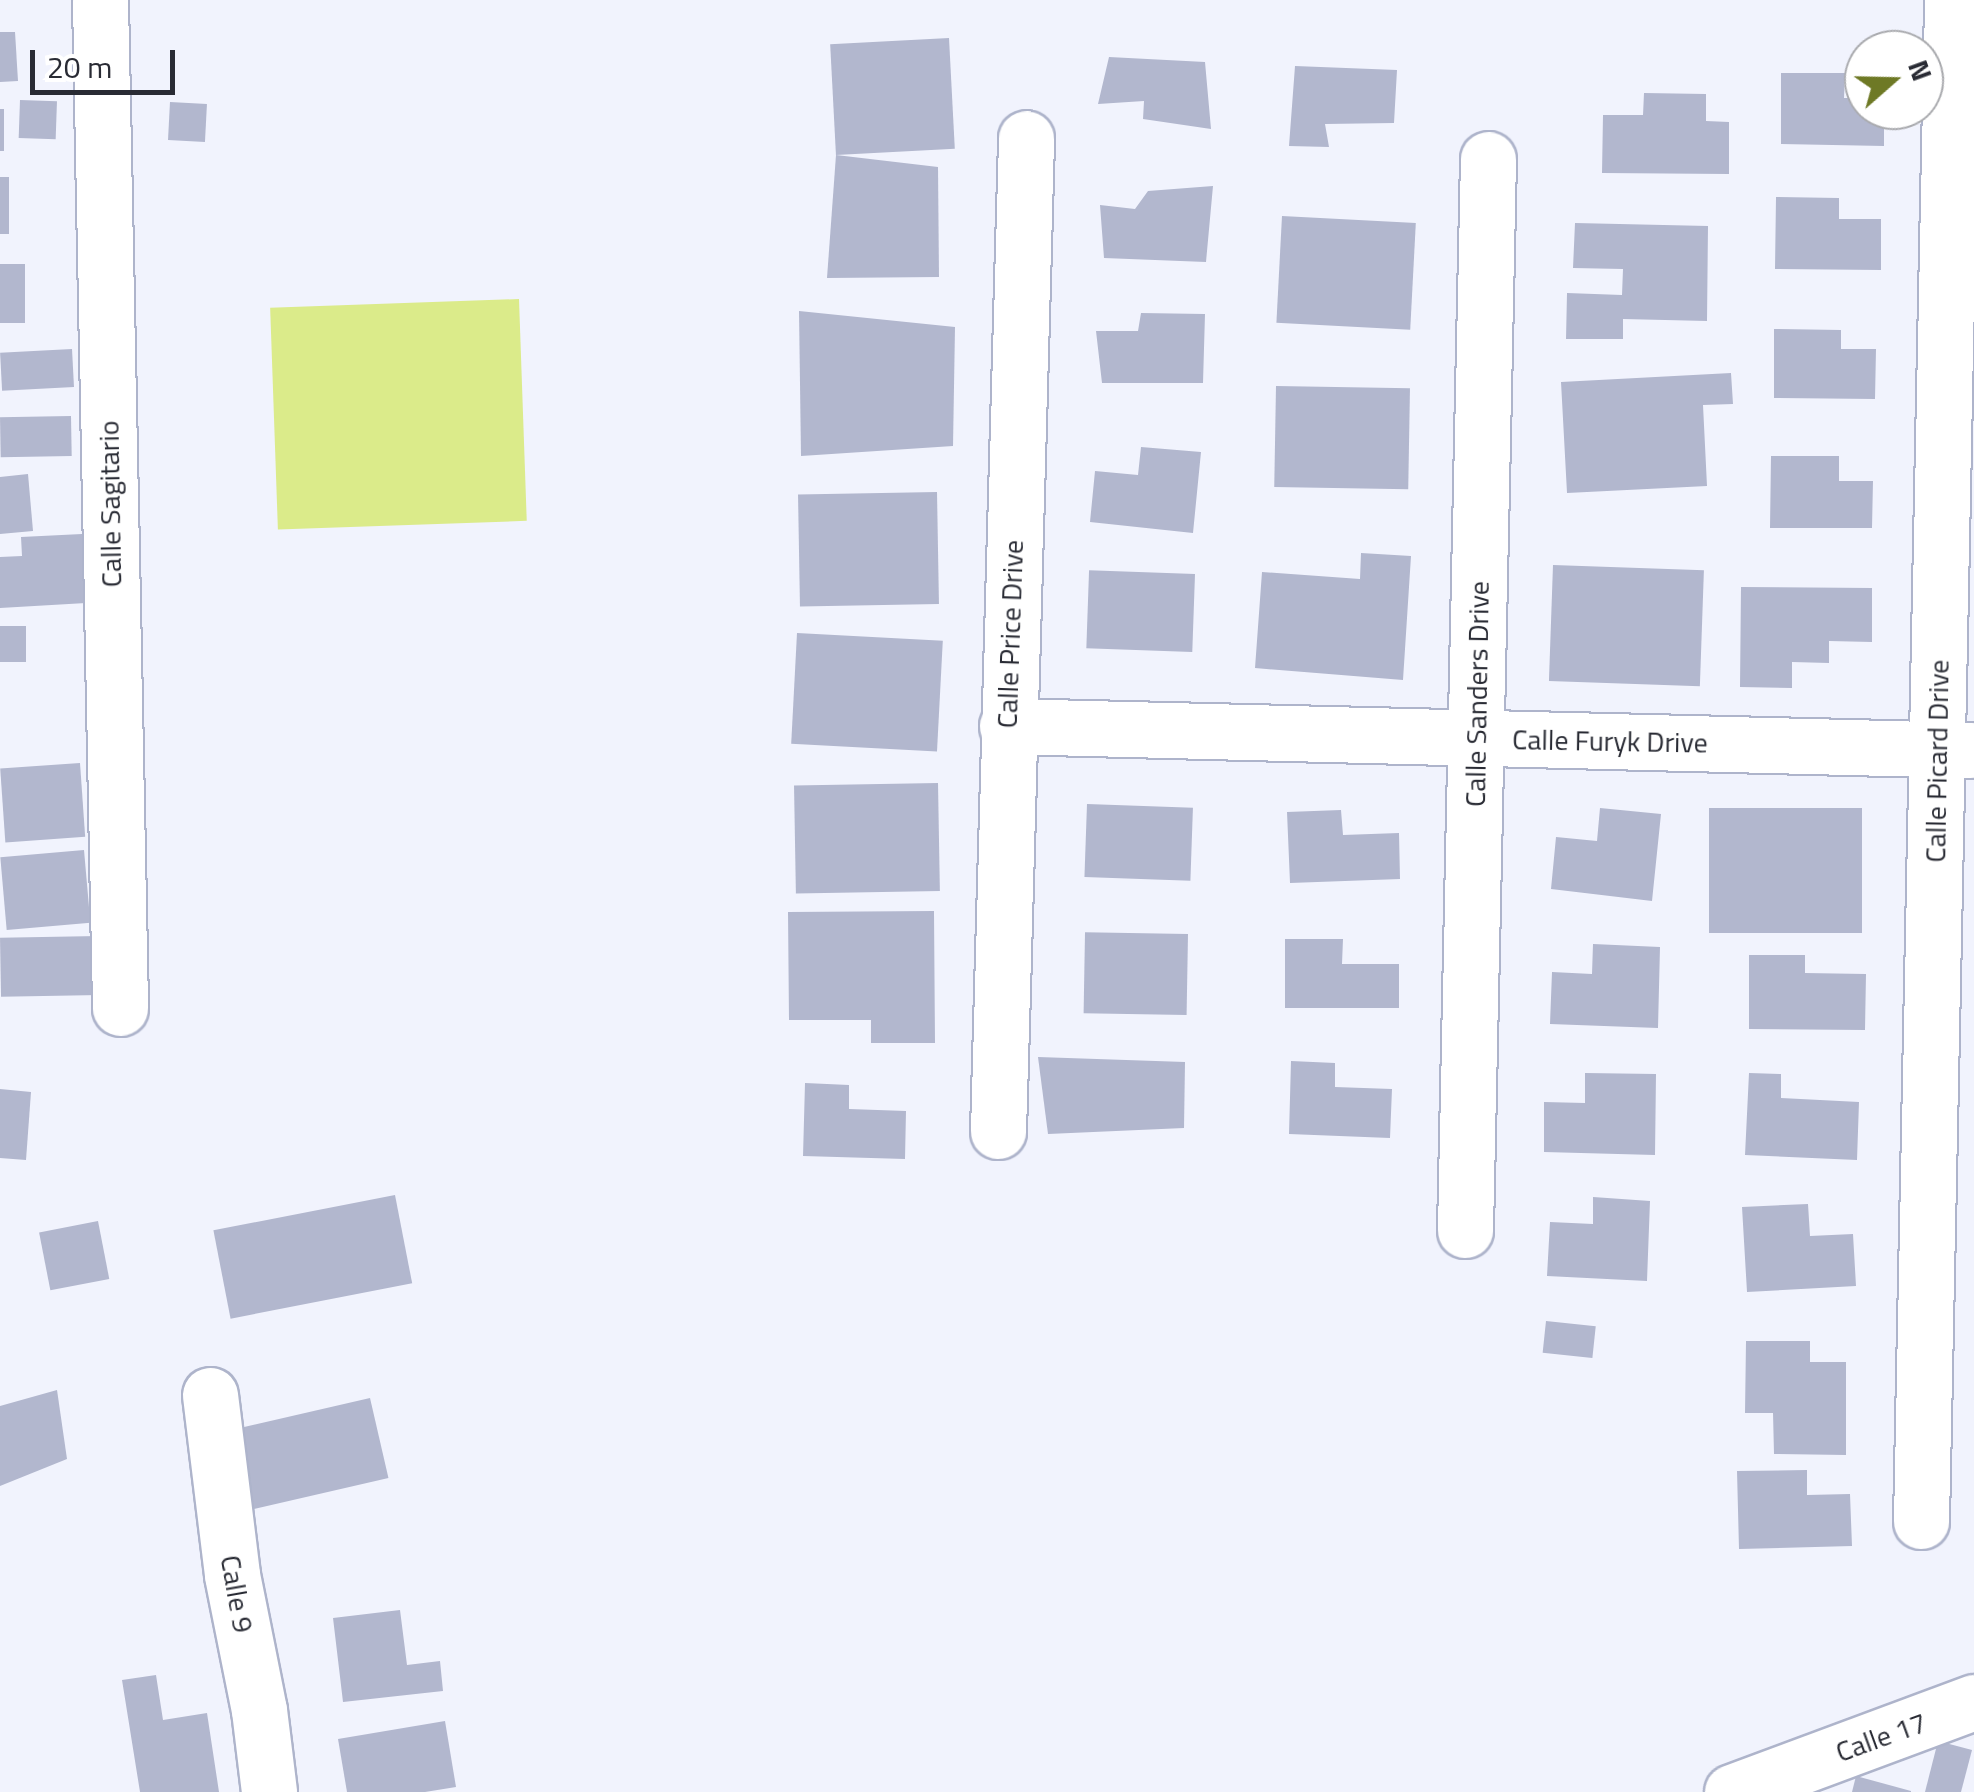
<!DOCTYPE html>
<html>
<head>
<meta charset="utf-8">
<style>
	body { margin:0 }
	#map { position:relative; width:1974px; height:1792px; overflow:hidden; background:#f1f3fd; font-family:"Titillium Web",sans-serif }
	div>[style] { position:absolute }
	.green>* { inset:0; background:#dbeb8a; transform-origin:0 0 }
	.building>* { inset:0; background:#b2b7ce; transform-origin:0 0 }
	.roads { filter:drop-shadow(2px 0 #aeb4cb) drop-shadow(-2px 0 #aeb4cb) drop-shadow(0 2px #aeb4cb) drop-shadow(0 -2px #aeb4cb) }
	.minor>* { height:55px; margin:-27.5px; padding:0 27.5px; transform-origin:27.5px; border-radius:27.5px; background:#fff }
	span { translate:-50% -50%; white-space:nowrap; text-align:center; line-height:1.15; -webkit-text-stroke:8px #fff; paint-order:stroke }
	.street-label { font-size:28px; color:#292b34 }
	.north { position:absolute; left:1844px; top:30px; width:100px; height:100px; box-sizing:border-box; background:#fff; border:2px solid #a9aaae; border-radius:50%; rotate:70deg; font-size:28px; font-weight:700; line-height:40px; text-align:center; color:#292b34 }
	.north::after { content:''; display:block; margin:auto; width:35px; height:45px; background:#6e7925; clip-path:polygon(50% 0,100% 100%,50% 72%,0 100%) }
	.scale { position:absolute; left:30px; top:50px; width:145px; height:45px; box-sizing:border-box; border:5px solid #292b34; border-top:0; padding-left:12px; font-size:30px; line-height:35px; white-space:nowrap; color:#292b34; -webkit-text-stroke:8px #fff; paint-order:stroke }
</style>
</head>
<body>
<div id="map">
	<div class="green">
		<div style="left:519px;top:299px;width:222px;height:249px;rotate:88deg"></div>
	</div>
	<div class="building">
		<div style="clip-path:polygon(0 32px,15px 32px,18px 81px,0 82px)"></div>
		<div style="left:949px;top:38px;width:111px;height:119px;rotate:87deg"></div>
		<div style="clip-path:polygon(1109px 57px,1205px 62px,1211px 129px,1143px 119px,1144px 101px,1098px 104px)"></div>
		<div style="clip-path:polygon(1295px 66px,1397px 70px,1394px 123px,1325px 124px,1329px 147px,1289px 146px)"></div>
		<div style="clip-path:polygon(1781px 73px,1845px 73px,1844px 98px,1864px 98px,1864px 110px,1884px 110px,1884px 146px,1781px 144px)"></div>
		<div style="clip-path:polygon(1644px 93px,1706px 94px,1706px 121px,1729px 122px,1729px 174px,1602px 173px,1603px 115px,1643px 115px)"></div>
		<div style="left:20px;top:100px;width:37px;height:38px;rotate:2deg"></div>
		<div style="left:170px;top:102px;width:37px;height:38px;rotate:3deg"></div>
		<div style="left:0;top:109px;width:4px;height:42px"></div>
		<div style="clip-path:polygon(836px 155px,938px 167px,939px 277px,827px 278px)"></div>
		<div style="left:0;top:177px;width:9px;height:57px"></div>
		<div style="clip-path:polygon(1213px 186px,1206px 262px,1104px 258px,1100px 205px,1135px 209px,1148px 191px)"></div>
		<div style="clip-path:polygon(1776px 197px,1839px 198px,1839px 219px,1881px 219px,1881px 270px,1775px 269px)"></div>
		<div style="left:1282px;top:216px;width:134px;height:107px;rotate:3deg"></div>
		<div style="clip-path:polygon(1575px 223px,1708px 226px,1707px 321px,1623px 319px,1623px 339px,1566px 339px,1567px 293px,1622px 295px,1623px 269px,1573px 268px)"></div>
		<div style="left:25px;top:264px;width:59px;height:25px;rotate:90deg"></div>
		<div style="clip-path:polygon(799px 311px,955px 327px,953px 446px,801px 456px)"></div>
		<div style="clip-path:polygon(1141px 313px,1205px 314px,1203px 383px,1102px 383px,1096px 331px,1138px 331px)"></div>
		<div style="clip-path:polygon(1774px 329px,1841px 330px,1841px 349px,1876px 349px,1875px 399px,1774px 398px)"></div>
		<div style="left:72px;top:349px;width:38px;height:72px;rotate:87deg"></div>
		<div style="clip-path:polygon(1731px 373px,1733px 404px,1703px 405px,1707px 486px,1567px 493px,1561px 382px)"></div>
		<div style="left:1276px;top:386px;width:134px;height:101px;rotate:1deg"></div>
		<div style="left:71px;top:416px;width:40px;height:71px;rotate:89deg"></div>
		<div style="clip-path:polygon(1141px 447px,1201px 452px,1193px 533px,1090px 522px,1095px 471px,1138px 475px)"></div>
		<div style="clip-path:polygon(1771px 456px,1839px 456px,1839px 481px,1873px 481px,1872px 528px,1770px 528px)"></div>
		<div style="clip-path:polygon(28px 474px,33px 531px,0 534px,0 477px)"></div>
		<div style="left:937px;top:492px;width:112px;height:139px;rotate:89deg"></div>
		<div style="clip-path:polygon(82px 534px,86px 603px,0 608px,0 557px,22px 556px,21px 537px)"></div>
		<div style="clip-path:polygon(1361px 553px,1411px 556px,1403px 680px,1255px 668px,1262px 572px,1360px 579px)"></div>
		<div style="left:1553px;top:565px;width:151px;height:116px;rotate:2deg"></div>
		<div style="left:1195px;top:574px;width:78px;height:106px;rotate:92deg"></div>
		<div style="clip-path:polygon(1741px 587px,1872px 588px,1872px 642px,1829px 641px,1829px 663px,1792px 662px,1792px 688px,1740px 687px)"></div>
		<div style="left:26px;top:626px;width:36px;height:26px;rotate:90deg"></div>
		<div style="left:797px;top:633px;width:146px;height:111px;rotate:3deg"></div>
		<div style="left:80px;top:763px;width:74px;height:80px;rotate:86deg"></div>
		<div style="left:938px;top:783px;width:108px;height:144px;rotate:89deg"></div>
		<div style="left:1087px;top:804px;width:106px;height:73px;rotate:2deg"></div>
		<div style="clip-path:polygon(1600px 808px,1661px 814px,1652px 901px,1551px 889px,1556px 837px,1597px 841px)"></div>
		<div style="left:1709px;top:808px;width:153px;height:125px"></div>
		<div style="clip-path:polygon(1341px 810px,1343px 835px,1399px 833px,1400px 879px,1290px 883px,1287px 812px)"></div>
		<div style="left:84px;top:850px;width:73px;height:84px;rotate:85deg"></div>
		<div style="clip-path:polygon(934px 911px,935px 1043px,871px 1043px,871px 1020px,789px 1020px,788px 912px)"></div>
		<div style="left:1188px;top:934px;width:81px;height:103px;rotate:91deg"></div>
		<div style="left:99px;top:936px;width:59px;height:99px;rotate:89deg"></div>
		<div style="clip-path:polygon(1285px 939px,1343px 939px,1342px 964px,1399px 964px,1399px 1008px,1285px 1008px)"></div>
		<div style="clip-path:polygon(1593px 944px,1660px 947px,1658px 1028px,1550px 1024px,1552px 972px,1592px 974px)"></div>
		<div style="clip-path:polygon(1749px 955px,1805px 955px,1805px 973px,1866px 974px,1865px 1030px,1749px 1029px)"></div>
		<div style="clip-path:polygon(1038px 1057px,1185px 1062px,1184px 1128px,1048px 1134px)"></div>
		<div style="clip-path:polygon(1291px 1061px,1335px 1063px,1335px 1087px,1392px 1089px,1390px 1138px,1289px 1134px)"></div>
		<div style="clip-path:polygon(1585px 1073px,1656px 1074px,1655px 1155px,1544px 1152px,1544px 1102px,1585px 1103px)"></div>
		<div style="clip-path:polygon(1749px 1073px,1781px 1074px,1781px 1098px,1859px 1102px,1857px 1160px,1745px 1155px)"></div>
		<div style="clip-path:polygon(805px 1083px,849px 1085px,849px 1109px,906px 1111px,905px 1159px,803px 1156px)"></div>
		<div style="clip-path:polygon(0 1089px,31px 1092px,26px 1160px,0 1158px)"></div>
		<div style="left:395px;top:1195px;width:90px;height:185px;rotate:79deg"></div>
		<div style="clip-path:polygon(1593px 1197px,1650px 1201px,1647px 1281px,1547px 1276px,1550px 1222px,1593px 1224px)"></div>
		<div style="clip-path:polygon(1808px 1204px,1810px 1236px,1853px 1234px,1856px 1286px,1747px 1292px,1742px 1207px)"></div>
		<div style="left:98px;top:1221px;width:59px;height:60px;rotate:79deg"></div>
		<div style="left:1546px;top:1321px;width:50px;height:32px;rotate:6deg"></div>
		<div style="clip-path:polygon(1746px 1341px,1810px 1341px,1810px 1362px,1846px 1362px,1846px 1455px,1774px 1454px,1773px 1413px,1745px 1413px)"></div>
		<div style="clip-path:polygon(57px 1390px,67px 1459px,0 1486px,0 1406px)"></div>
		<div style="left:370px;top:1398px;width:82px;height:148px;rotate:77deg"></div>
		<div style="clip-path:polygon(1807px 1470px,1807px 1495px,1850px 1494px,1852px 1546px,1739px 1549px,1737px 1471px)"></div>
		<div style="clip-path:polygon(400px 1610px,407px 1665px,440px 1661px,443px 1691px,343px 1702px,333px 1618px)"></div>
		<div style="clip-path:polygon(156px 1675px,163px 1720px,207px 1713px,219px 1792px,140px 1792px,122px 1680px)"></div>
		<div style="clip-path:polygon(445px 1721px,456px 1787px,425px 1792px,347px 1792px,338px 1739px)"></div>
		<div style="clip-path:polygon(1938px 1741px,1972px 1750px,1961px 1792px,1925px 1792px)"></div>
		<div style="clip-path:polygon(1856px 1776px,1911px 1791px,1911px 1792px,1852px 1792px)"></div>
	</div>
	<div class="roads">
		<div class="minor">
			<div style="left:100px;top:0;width:1008px;rotate:88.86deg"></div>
			<div style="left:1007px;top:726px;width:964px;rotate:1.43deg"></div>
			<div style="left:998px;top:1131px;width:993px;rotate:-88.38deg"></div>
			<div style="left:1465px;top:1230px;width:1071px;rotate:-88.77deg"></div>
			<div style="left:210px;top:1395px;width:181px;rotate:83deg"></div>
			<div style="left:232px;top:1575px;width:138px;rotate:78.7deg"></div>
			<div style="left:259px;top:1710px;width:83px;rotate:83deg"></div>
			<div style="left:1921px;top:1521px;width:1521px;rotate:-88.83deg"></div>
			<div style="left:1732px;top:1792px;width:258px;rotate:-20.4deg"></div>
		</div>
	</div>
	<div class="street-label">
		<span style="left:110px;top:504px;rotate:-91deg">Calle Sagitario</span>
		<span style="left:1010px;top:634px;rotate:-88deg">Calle Price Drive</span>
		<span style="left:1477px;top:694px;rotate:-89deg">Calle Sanders Drive</span>
		<span style="left:1610px;top:741px;rotate:1deg">Calle Furyk Drive</span>
		<span style="left:1937px;top:761px;rotate:-89deg">Calle Picard Drive</span>
		<span style="left:237px;top:1594px;rotate:80deg">Calle 9</span>
		<span style="left:1881px;top:1737px;rotate:-20deg">Calle 17</span>
	</div>
	<div class="north">N</div>
	<div class="scale">20 m</div>
</div>
</body>
</html>
